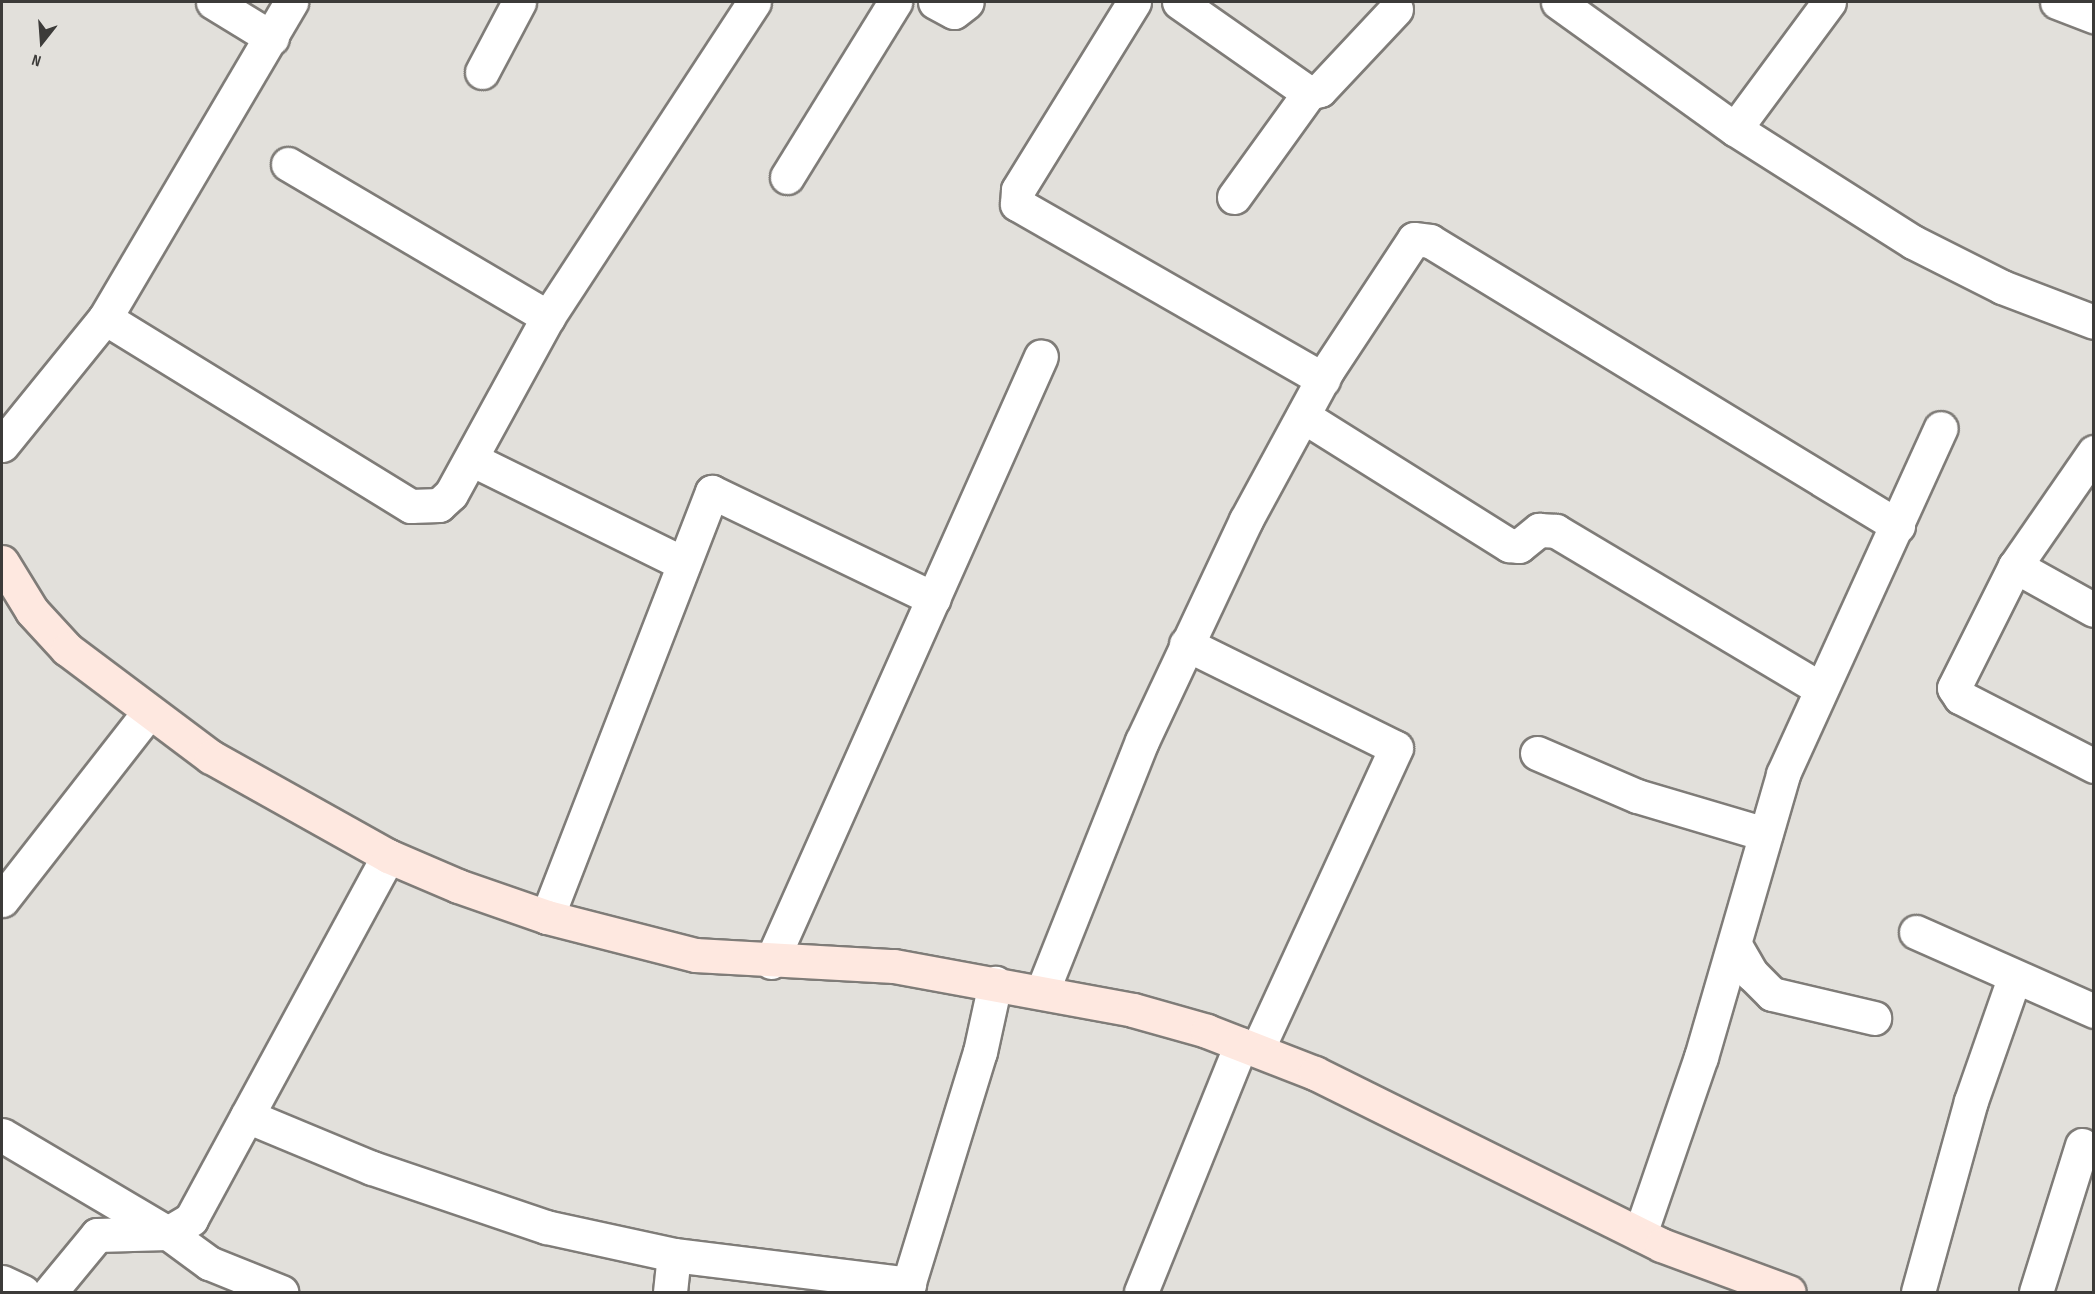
<!DOCTYPE html>
<html>
<head>
<meta charset="utf-8">
<style>
	body { margin:0 }
	#map { position:relative; width:2095px; height:1294px; overflow:hidden; background:#e2e0db; font-family:"Sofia Sans Condensed",sans-serif }
	div>[style] { position:absolute }
	.roads { filter:drop-shadow(2px 0 #7f7c78) drop-shadow(-2px 0 #7f7c78) drop-shadow(0 2px #7f7c78) drop-shadow(0 -2px #7f7c78) }
	.street>* { height:33px; margin:-16.5px; padding:0 16.5px; transform-origin:16.5px; border-radius:16.5px; background:#fff }
	.secondary>* { height:33px; margin:-16.5px; padding:0 16.5px; transform-origin:16.5px; border-radius:16.5px; background:#fee8e0 }
	span { translate:-50% -50%; white-space:nowrap; text-align:center; line-height:1.15; -webkit-text-stroke:6px #e2e0db; paint-order:stroke }
	.frame { position:absolute; inset:0; border:3px solid #3c3b39; pointer-events:none }
	.north { position:absolute; left:12px; top:12px; width:60px; height:60px; -webkit-text-stroke:4px #e2e0db; paint-order:stroke; rotate:197deg; font-size:16px; font-weight:700; line-height:24px; text-align:center; color:#3c3b39 }
	.north::after { content:''; display:block; margin:auto; width:21px; height:27px; background:#3c3b39; clip-path:polygon(50% 0,100% 100%,50% 72%,0 100%) }
</style>
</head>
<body>
<div id="map">
	<div class="roads">
		<div class="street">
			<div style="left:213px;top:2px;width:69px;rotate:31.4deg"></div>
			<div style="left:935px;top:2px;width:21px;rotate:28deg"></div>
			<div style="left:954px;top:12px;width:16px;rotate:-38deg"></div>
			<div style="left:1134px;top:2px;width:221px;rotate:121.7deg"></div>
			<div style="left:1018px;top:190px;width:14px;rotate:94deg"></div>
			<div style="left:1017px;top:204px;width:353px;rotate:29.8deg"></div>
			<div style="left:1179px;top:2px;width:159px;rotate:35deg"></div>
			<div style="left:1309px;top:93px;width:11px;rotate:-15deg"></div>
			<div style="left:1320px;top:90px;width:111px;rotate:-46.8deg"></div>
			<div style="left:1558px;top:2px;width:218px;rotate:35.7deg"></div>
			<div style="left:1735px;top:129px;width:211px;rotate:32.4deg"></div>
			<div style="left:1913px;top:242px;width:100px;rotate:26.8deg"></div>
			<div style="left:2002px;top:287px;width:98px;rotate:20.8deg"></div>
			<div style="left:2057px;top:2px;width:40px;rotate:21deg"></div>
			<div style="left:482px;top:72px;width:79px;rotate:-62.1deg"></div>
			<div style="left:1735px;top:129px;width:158px;rotate:-53.5deg"></div>
			<div style="left:288px;top:164px;width:302px;rotate:30.5deg"></div>
			<div style="left:787px;top:177px;width:206px;rotate:-58.3deg"></div>
			<div style="left:1234px;top:197px;width:128px;rotate:-54.2deg"></div>
			<div style="left:105px;top:318px;width:359px;rotate:31.6deg"></div>
			<div style="left:411px;top:506px;width:28px;rotate:-2deg"></div>
			<div style="left:439px;top:505px;width:16px;rotate:-43deg"></div>
			<div style="left:451px;top:494px;width:202px;rotate:-61.3deg"></div>
			<div style="left:548px;top:317px;width:376px;rotate:-56.8deg"></div>
			<div style="left:1303px;top:416px;width:243px;rotate:32.1deg"></div>
			<div style="left:1509px;top:545px;width:10px;rotate:6deg"></div>
			<div style="left:1519px;top:546px;width:26px;rotate:-39deg"></div>
			<div style="left:1539px;top:530px;width:17px;rotate:3deg"></div>
			<div style="left:1556px;top:531px;width:305px;rotate:30.8deg"></div>
			<div style="left:2px;top:445px;width:164px;rotate:-51deg"></div>
			<div style="left:105px;top:318px;width:367px;rotate:-59.5deg"></div>
			<div style="left:2094px;top:452px;width:139px;rotate:124.7deg"></div>
			<div style="left:2015px;top:566px;width:136px;rotate:116.6deg"></div>
			<div style="left:1954px;top:688px;width:11px;rotate:56deg"></div>
			<div style="left:1960px;top:697px;width:151px;rotate:27.2deg"></div>
			<div style="left:471px;top:459px;width:237px;rotate:26.2deg"></div>
			<div style="left:2015px;top:566px;width:90px;rotate:29.1deg"></div>
			<div style="left:1186px;top:644px;width:234px;rotate:26.3deg"></div>
			<div style="left:1396px;top:748px;width:332px;rotate:114.7deg"></div>
			<div style="left:1537px;top:753px;width:109px;rotate:23.3deg"></div>
			<div style="left:1637px;top:796px;width:134px;rotate:16.5deg"></div>
			<div style="left:2px;top:900px;width:239px;rotate:-52deg"></div>
			<div style="left:547px;top:917px;width:456px;rotate:-68.8deg"></div>
			<div style="left:712px;top:492px;width:246px;rotate:25.7deg"></div>
			<div style="left:1916px;top:932px;width:195px;rotate:23.9deg"></div>
			<div style="left:1735px;top:945px;width:34px;rotate:60deg"></div>
			<div style="left:1752px;top:974px;width:28px;rotate:45deg"></div>
			<div style="left:1772px;top:994px;width:105px;rotate:13.2deg"></div>
			<div style="left:771px;top:962px;width:663px;rotate:-65.98deg"></div>
			<div style="left:1042px;top:992px;width:270px;rotate:-68.3deg"></div>
			<div style="left:1142px;top:741px;width:244px;rotate:-64.8deg"></div>
			<div style="left:1246px;top:520px;width:170px;rotate:-61.5deg"></div>
			<div style="left:1327px;top:371px;width:158px;rotate:-56.6deg"></div>
			<div style="left:1414px;top:239px;width:16px;rotate:7deg"></div>
			<div style="left:1430px;top:241px;width:548px;rotate:31.34deg"></div>
			<div style="left:247px;top:1116px;width:135px;rotate:22.6deg"></div>
			<div style="left:372px;top:1168px;width:184px;rotate:18.7deg"></div>
			<div style="left:546px;top:1227px;width:131px;rotate:12.3deg"></div>
			<div style="left:674px;top:1255px;width:237px;rotate:7deg"></div>
			<div style="left:2px;top:1135px;width:193px;rotate:30.6deg"></div>
			<div style="left:168px;top:1233px;width:51px;rotate:36.2deg"></div>
			<div style="left:209px;top:1263px;width:78px;rotate:21.9deg"></div>
			<div style="left:1640px;top:1234px;width:187px;rotate:-71deg"></div>
			<div style="left:1701px;top:1057px;width:295px;rotate:-73.8deg"></div>
			<div style="left:1783px;top:774px;width:380px;rotate:-65.5deg"></div>
			<div style="left:2px;top:1282px;width:23px;rotate:25deg"></div>
			<div style="left:50px;top:1292px;width:74px;rotate:-50.5deg"></div>
			<div style="left:97px;top:1235px;width:71px;rotate:-1.6deg"></div>
			<div style="left:168px;top:1233px;width:27px;rotate:-31deg"></div>
			<div style="left:191px;top:1219px;width:413px;rotate:-61.5deg"></div>
			<div style="left:670px;top:1292px;width:37px;rotate:-84deg"></div>
			<div style="left:906px;top:1292px;width:251px;rotate:-72.9deg"></div>
			<div style="left:980px;top:1052px;width:71px;rotate:-77.7deg"></div>
			<div style="left:1141px;top:1292px;width:267px;rotate:-68deg"></div>
			<div style="left:1918px;top:1292px;width:198px;rotate:-74.5deg"></div>
			<div style="left:1971px;top:1101px;width:130px;rotate:-70.7deg"></div>
			<div style="left:2036px;top:1292px;width:154px;rotate:-72.6deg"></div>
		</div>
		<div class="secondary">
			<div style="left:2px;top:562px;width:57px;rotate:58.5deg"></div>
			<div style="left:32px;top:611px;width:52px;rotate:47.4deg"></div>
			<div style="left:67px;top:649px;width:180px;rotate:36.9deg"></div>
			<div style="left:211px;top:757px;width:203px;rotate:29.2deg"></div>
			<div style="left:388px;top:856px;width:76px;rotate:23.2deg"></div>
			<div style="left:458px;top:886px;width:94px;rotate:19.2deg"></div>
			<div style="left:547px;top:917px;width:153px;rotate:14.4deg"></div>
			<div style="left:695px;top:955px;width:199px;rotate:3.2deg"></div>
			<div style="left:894px;top:966px;width:243px;rotate:10.4deg"></div>
			<div style="left:1133px;top:1010px;width:77px;rotate:15.8deg"></div>
			<div style="left:1207px;top:1031px;width:116px;rotate:21.3deg"></div>
			<div style="left:1315px;top:1073px;width:386px;rotate:26.4deg"></div>
			<div style="left:1661px;top:1245px;width:136px;rotate:20.2deg"></div>
		</div>
	</div>
	<div class="frame"></div>
	<div class="north">N</div>
</div>
</body>
</html>
